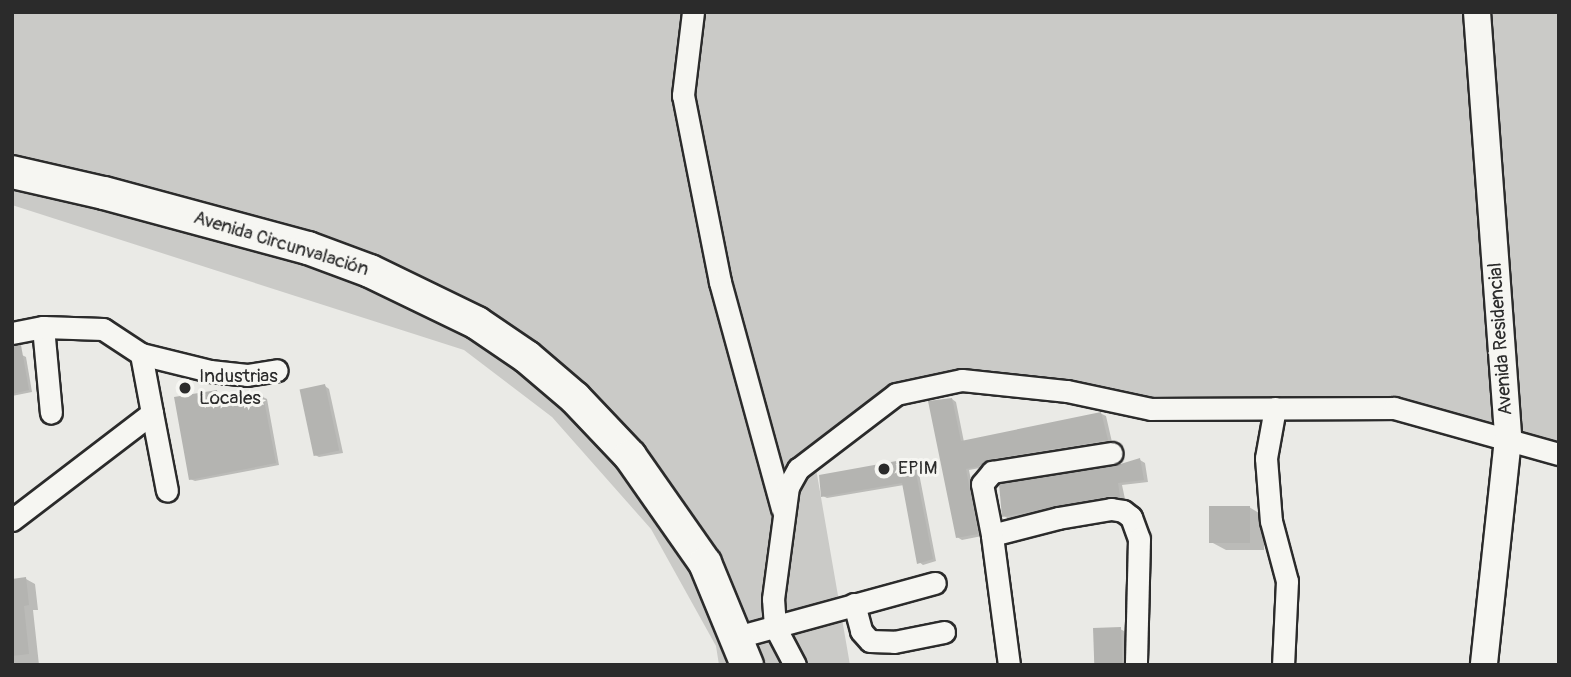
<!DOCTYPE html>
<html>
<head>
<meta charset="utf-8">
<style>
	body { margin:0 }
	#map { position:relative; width:1571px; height:677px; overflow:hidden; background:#eaeae6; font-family:Pangolin,sans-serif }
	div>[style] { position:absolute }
	.green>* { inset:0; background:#cacac7 }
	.shadow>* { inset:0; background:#0003 }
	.building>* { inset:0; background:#b4b4b1; transform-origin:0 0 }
	.roads { filter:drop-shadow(2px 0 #2b2b2b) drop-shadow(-2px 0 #2b2b2b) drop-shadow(0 2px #2b2b2b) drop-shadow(0 -2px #2b2b2b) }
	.minor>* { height:21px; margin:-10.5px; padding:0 10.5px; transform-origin:10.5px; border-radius:10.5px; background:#f6f6f2 }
	.major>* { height:26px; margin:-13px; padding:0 13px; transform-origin:13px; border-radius:13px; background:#f6f6f2 }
	.highway>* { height:32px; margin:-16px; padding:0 16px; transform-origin:16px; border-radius:16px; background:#f6f6f2 }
	.dots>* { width:19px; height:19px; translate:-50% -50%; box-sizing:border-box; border:4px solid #f6f6f2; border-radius:50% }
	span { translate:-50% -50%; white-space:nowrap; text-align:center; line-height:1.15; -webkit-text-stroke:6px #f6f6f2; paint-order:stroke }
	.street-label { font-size:19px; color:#2b2b2b }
	.poi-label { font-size:19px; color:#2b2b2b }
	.left { translate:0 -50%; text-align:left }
	.frame { position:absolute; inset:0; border:14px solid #2b2b2b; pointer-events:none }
</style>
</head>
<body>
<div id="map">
	<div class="green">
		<div style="clip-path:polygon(12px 12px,1559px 12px,1559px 452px,1394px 408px,1151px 409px,1012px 386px,896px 394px,814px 457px,850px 665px,719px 665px,716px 646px,651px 529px,552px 417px,464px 350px,12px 205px)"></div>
	</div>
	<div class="shadow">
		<div style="clip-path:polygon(22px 355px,26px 357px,32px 392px,12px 396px,12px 357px)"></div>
		<div style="clip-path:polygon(325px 386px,329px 389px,343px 453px,319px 457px,315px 455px)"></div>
		<div style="clip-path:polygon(216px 392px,220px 394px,222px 405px,263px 397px,267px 399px,279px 465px,195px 481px,190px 479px)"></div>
		<div style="clip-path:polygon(952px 399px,956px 402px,964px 442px,1102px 414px,1106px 416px,1112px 442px,995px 460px,985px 467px,969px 470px,982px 536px,962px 540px,957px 537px)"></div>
		<div style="clip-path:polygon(913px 460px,917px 463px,936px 561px,923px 565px,919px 562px,904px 485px,827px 498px,823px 496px)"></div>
		<div style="clip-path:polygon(1140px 460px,1145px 463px,1148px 482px,1122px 485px,1125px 499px,1115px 498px,1009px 519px,1004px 516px,1114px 468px)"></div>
		<div style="clip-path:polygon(1249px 507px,1264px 516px,1264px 550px,1226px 550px,1211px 542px)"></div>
		<div style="clip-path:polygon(26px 579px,35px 584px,38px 610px,33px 610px,39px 665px,12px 665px,12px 580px)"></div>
		<div style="clip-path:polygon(1120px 629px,1124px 631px,1125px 665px,1096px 665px)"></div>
	</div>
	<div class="building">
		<div style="clip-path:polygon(21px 345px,29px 390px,12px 394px,12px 346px)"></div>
		<div style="left:325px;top:384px;width:68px;height:26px;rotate:78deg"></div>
		<div style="clip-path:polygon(217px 390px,219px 403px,263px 395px,276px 463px,189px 480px,174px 397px)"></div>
		<div style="clip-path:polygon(952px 398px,961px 441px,1101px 412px,1108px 440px,990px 459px,980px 466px,966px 469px,978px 534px,956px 538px,928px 401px)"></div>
		<div style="clip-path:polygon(913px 458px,933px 559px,917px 564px,902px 483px,821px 497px,819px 475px)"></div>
		<div style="clip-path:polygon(1140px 458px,1144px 480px,1118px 483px,1120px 497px,1109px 496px,1002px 517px,999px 484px,1114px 466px)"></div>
		<div style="left:1209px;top:506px;width:41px;height:37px"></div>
		<div style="clip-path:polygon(26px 577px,29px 605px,24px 606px,29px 654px,12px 656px,12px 579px)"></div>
		<div style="left:1121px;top:627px;width:38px;height:28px;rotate:88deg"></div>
	</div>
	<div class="roads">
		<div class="minor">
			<div style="left:693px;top:12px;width:84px;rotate:96.9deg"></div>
			<div style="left:683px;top:95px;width:191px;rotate:78.8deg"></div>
			<div style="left:720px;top:282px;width:235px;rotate:74.7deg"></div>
			<div style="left:43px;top:327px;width:86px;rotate:84.7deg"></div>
			<div style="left:12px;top:333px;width:32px;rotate:-11deg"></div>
			<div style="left:43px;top:327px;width:60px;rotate:1.9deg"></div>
			<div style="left:103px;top:329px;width:45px;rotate:33.3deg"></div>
			<div style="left:141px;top:354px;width:71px;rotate:13.8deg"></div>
			<div style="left:210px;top:371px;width:37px;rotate:6deg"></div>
			<div style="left:247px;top:375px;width:30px;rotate:-9deg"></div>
			<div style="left:1275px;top:408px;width:51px;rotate:100.2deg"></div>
			<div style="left:1266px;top:458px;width:63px;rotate:85.5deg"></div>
			<div style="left:1271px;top:521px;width:62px;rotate:75.1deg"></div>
			<div style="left:1287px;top:581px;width:84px;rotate:92.7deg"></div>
			<div style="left:152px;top:413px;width:79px;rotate:79.1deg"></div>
			<div style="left:12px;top:520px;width:176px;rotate:-37.4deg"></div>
			<div style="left:152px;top:413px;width:60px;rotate:-100.6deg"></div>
			<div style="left:992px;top:535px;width:68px;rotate:-14.4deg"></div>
			<div style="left:1058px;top:518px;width:54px;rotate:-9.6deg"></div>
			<div style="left:1111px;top:509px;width:12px;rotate:9deg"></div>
			<div style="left:1123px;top:511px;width:10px;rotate:37deg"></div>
			<div style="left:1131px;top:517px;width:23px;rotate:70deg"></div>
			<div style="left:1139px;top:539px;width:126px;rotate:91.4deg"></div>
			<div style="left:854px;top:604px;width:28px;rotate:75deg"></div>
			<div style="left:861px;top:631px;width:13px;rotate:48deg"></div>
			<div style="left:870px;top:641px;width:24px;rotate:2deg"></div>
			<div style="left:894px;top:642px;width:51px;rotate:-11.3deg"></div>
			<div style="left:737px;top:637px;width:205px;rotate:-15.3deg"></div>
			<div style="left:795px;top:665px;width:43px;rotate:-117.8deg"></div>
			<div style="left:775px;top:627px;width:28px;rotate:-94deg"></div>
			<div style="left:773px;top:599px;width:113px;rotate:-82.4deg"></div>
			<div style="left:788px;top:487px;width:21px;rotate:-61deg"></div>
			<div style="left:798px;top:469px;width:123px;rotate:-37.4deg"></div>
			<div style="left:896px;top:394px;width:67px;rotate:-12deg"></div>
			<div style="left:962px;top:380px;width:106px;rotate:6deg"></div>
			<div style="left:1067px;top:391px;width:86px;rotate:12.1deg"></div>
			<div style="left:1151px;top:409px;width:243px;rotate:-0.2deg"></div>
			<div style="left:1394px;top:408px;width:171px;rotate:15.6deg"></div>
			<div style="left:1009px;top:665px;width:131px;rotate:-97.5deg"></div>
			<div style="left:992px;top:535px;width:52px;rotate:-101.1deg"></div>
			<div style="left:982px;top:484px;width:16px;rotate:-50deg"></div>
			<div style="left:992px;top:472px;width:121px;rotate:-9deg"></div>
		</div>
		<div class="major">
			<div style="left:1477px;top:12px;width:428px;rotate:85.8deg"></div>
			<div style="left:1508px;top:439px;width:227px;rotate:96.1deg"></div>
		</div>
		<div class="highway">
			<div style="left:12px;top:172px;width:94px;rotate:12.9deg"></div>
			<div style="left:104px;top:193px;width:211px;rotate:15.1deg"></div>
			<div style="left:308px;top:248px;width:66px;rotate:20.4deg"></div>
			<div style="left:370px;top:271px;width:119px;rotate:25.9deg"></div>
			<div style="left:477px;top:323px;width:60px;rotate:34.2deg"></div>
			<div style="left:527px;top:357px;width:63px;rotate:40.5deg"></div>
			<div style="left:575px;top:398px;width:80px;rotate:46.5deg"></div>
			<div style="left:630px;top:456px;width:131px;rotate:55deg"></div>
			<div style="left:705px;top:563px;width:110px;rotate:67.6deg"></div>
		</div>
	</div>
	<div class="dots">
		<div style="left:185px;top:388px;background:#2b2b2b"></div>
		<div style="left:884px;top:469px;background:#2b2b2b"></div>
	</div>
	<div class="street-label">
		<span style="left:281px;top:244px;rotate:17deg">Avenida Circunvalación</span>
		<span style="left:1501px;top:339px;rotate:-94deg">Avenida Residencial</span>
	</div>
	<div class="poi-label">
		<span class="left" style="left:199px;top:388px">Industrias<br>Locales</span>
		<span class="left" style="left:898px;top:469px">EPIM</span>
	</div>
	<div class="frame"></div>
</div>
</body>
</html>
